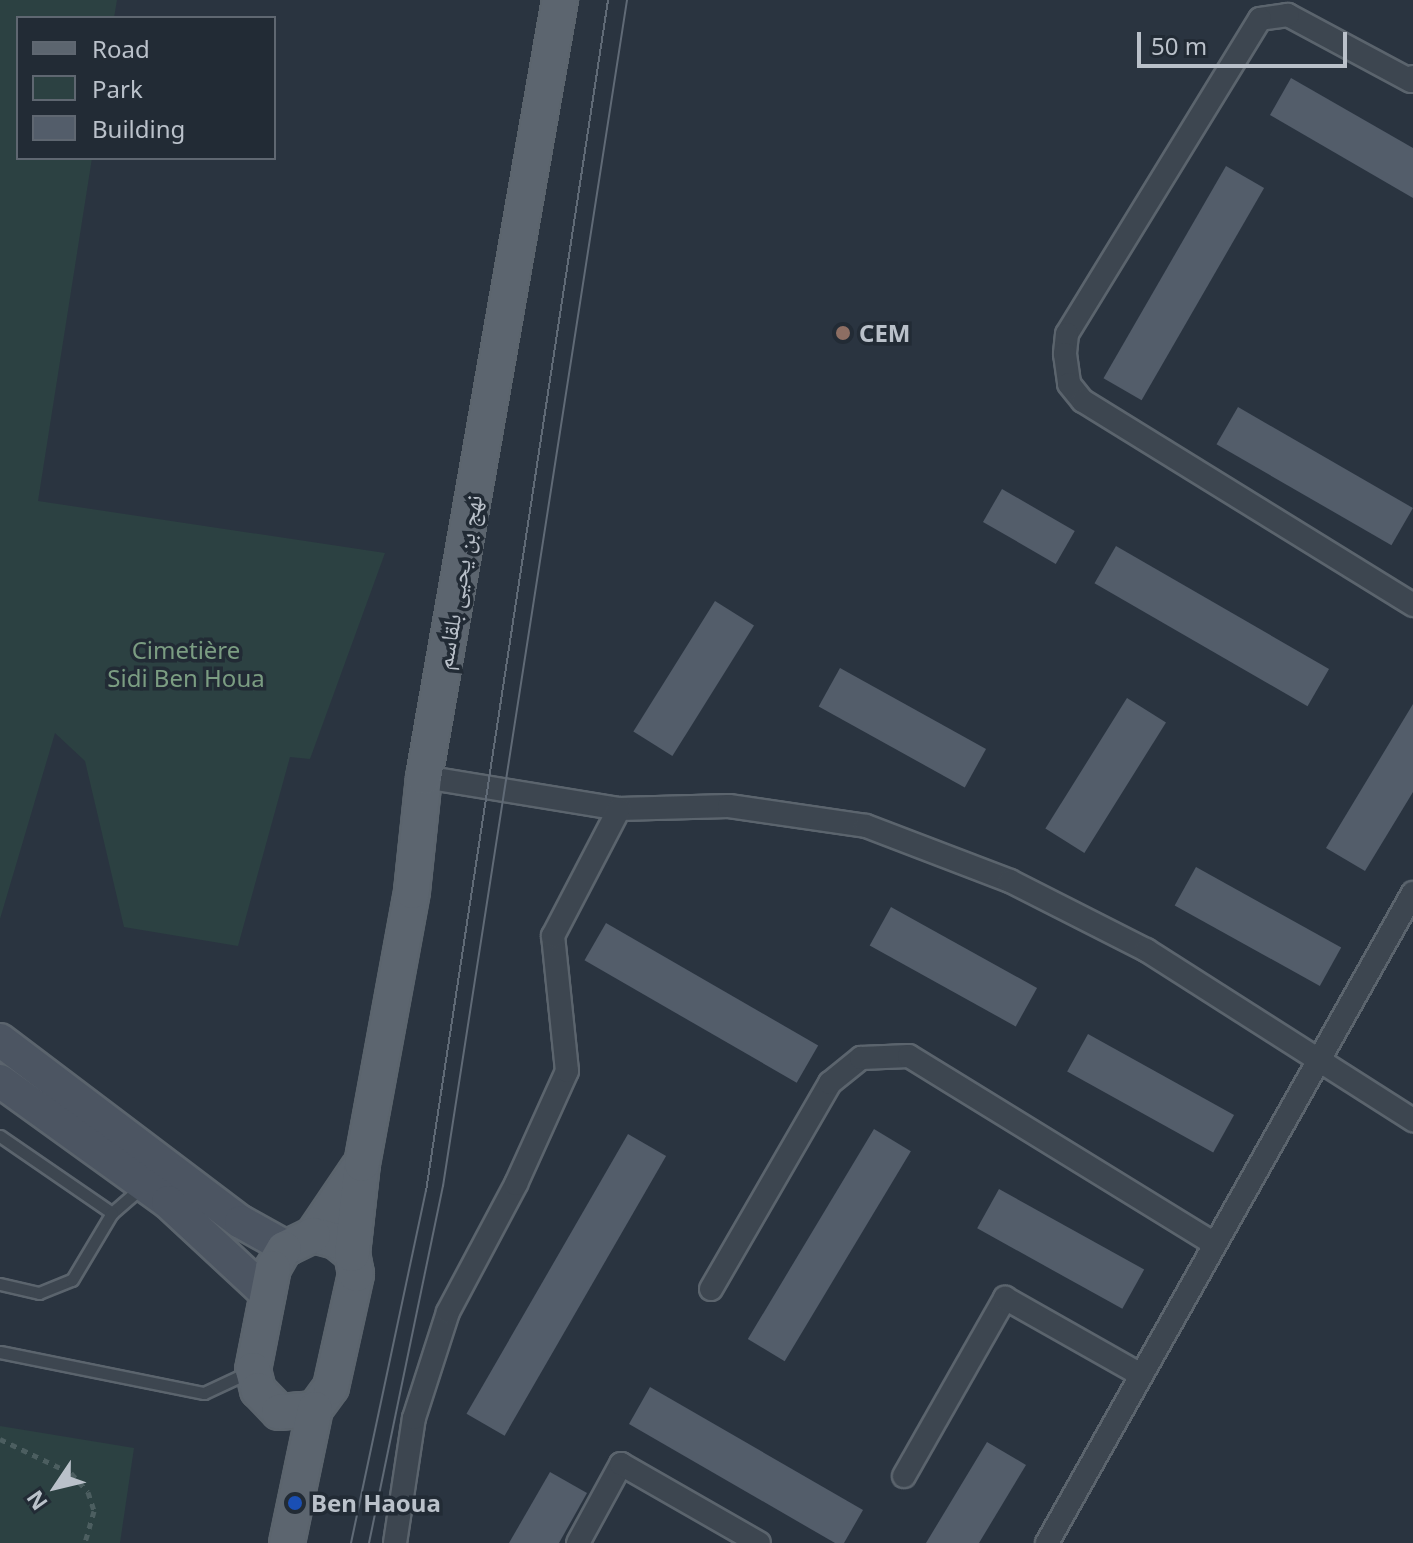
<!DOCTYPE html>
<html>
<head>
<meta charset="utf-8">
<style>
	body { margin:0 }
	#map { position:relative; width:1413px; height:1543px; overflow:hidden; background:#2a3440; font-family:"Noto Sans","Noto Naskh Arabic",sans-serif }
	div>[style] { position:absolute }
	.green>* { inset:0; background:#2c4142 }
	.building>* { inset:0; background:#535d6a; transform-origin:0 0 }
	.path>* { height:5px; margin-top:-2.5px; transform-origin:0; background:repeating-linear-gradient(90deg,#4c5e60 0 6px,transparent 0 12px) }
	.roads { filter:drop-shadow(2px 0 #5b646d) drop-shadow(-2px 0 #5b646d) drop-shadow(0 2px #5b646d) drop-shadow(0 -2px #5b646d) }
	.service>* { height:11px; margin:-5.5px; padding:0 5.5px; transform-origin:5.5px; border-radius:5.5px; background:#3d4650 }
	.minor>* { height:22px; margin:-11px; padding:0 11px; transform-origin:11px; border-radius:11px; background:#3d4650 }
	.secondary>* { height:32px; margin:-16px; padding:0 16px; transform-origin:16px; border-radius:16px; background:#4c5562 }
	.primary>* { height:34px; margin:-17px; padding:0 17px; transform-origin:17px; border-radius:17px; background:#5c656f }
	.tram>* { height:2px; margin:-1px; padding:0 1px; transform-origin:1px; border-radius:1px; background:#606a76 }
	.dots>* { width:22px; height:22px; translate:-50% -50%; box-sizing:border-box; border:4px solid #222b35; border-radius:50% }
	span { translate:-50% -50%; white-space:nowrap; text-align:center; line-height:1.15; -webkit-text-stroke:7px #222b35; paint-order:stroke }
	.poi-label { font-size:24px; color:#bac1ca; font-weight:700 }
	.left { translate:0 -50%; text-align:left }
	.street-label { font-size:24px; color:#bac1ca }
	.park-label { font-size:24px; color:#7b9d82 }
	.legend { position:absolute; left:16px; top:16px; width:260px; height:144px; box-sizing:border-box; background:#222b35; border:2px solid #5f6771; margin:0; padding:10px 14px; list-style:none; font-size:24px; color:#bac1ca }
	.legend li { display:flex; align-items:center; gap:16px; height:40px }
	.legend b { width:40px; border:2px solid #5f6771 }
	.north { position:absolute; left:16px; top:1447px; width:80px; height:80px; -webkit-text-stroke:6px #222b35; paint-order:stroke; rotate:235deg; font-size:22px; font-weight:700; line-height:32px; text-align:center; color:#bac1ca }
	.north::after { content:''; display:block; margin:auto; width:28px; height:36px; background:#bac1ca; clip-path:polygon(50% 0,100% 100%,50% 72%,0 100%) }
	.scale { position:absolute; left:1137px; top:32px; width:210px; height:36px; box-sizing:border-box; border:4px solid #bac1ca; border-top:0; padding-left:10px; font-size:24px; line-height:28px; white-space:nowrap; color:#bac1ca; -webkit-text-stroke:6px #222b35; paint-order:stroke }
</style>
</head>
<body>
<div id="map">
	<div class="green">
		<div style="clip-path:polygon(0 0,117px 0,114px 18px,18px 18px,18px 158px,92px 158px,38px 501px,385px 553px,310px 759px,290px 757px,238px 946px,124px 927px,85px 761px,55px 733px,0 919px)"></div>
		<div style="clip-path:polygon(0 1426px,134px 1448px,120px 1543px,0 1543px)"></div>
	</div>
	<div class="building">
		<div style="clip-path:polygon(1291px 78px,1413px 148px,1413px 198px,1270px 115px)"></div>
		<div style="left:1226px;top:166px;width:44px;height:245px;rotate:30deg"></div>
		<div style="left:1238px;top:407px;width:202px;height:43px;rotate:30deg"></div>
		<div style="left:1002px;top:489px;width:84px;height:38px;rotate:30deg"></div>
		<div style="left:1116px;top:546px;width:246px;height:43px;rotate:30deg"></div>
		<div style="left:715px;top:601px;width:46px;height:154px;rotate:32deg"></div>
		<div style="left:840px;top:668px;width:167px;height:44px;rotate:29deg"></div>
		<div style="left:1127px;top:698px;width:46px;height:154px;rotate:32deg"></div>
		<div style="clip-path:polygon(1413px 704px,1413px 792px,1365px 871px,1326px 848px)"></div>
		<div style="left:1196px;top:867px;width:166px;height:44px;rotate:29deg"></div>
		<div style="left:891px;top:907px;width:167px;height:44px;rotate:29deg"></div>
		<div style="left:606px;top:923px;width:245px;height:43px;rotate:30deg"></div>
		<div style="left:1088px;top:1034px;width:167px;height:43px;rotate:29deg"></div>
		<div style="left:874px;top:1129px;width:43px;height:245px;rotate:31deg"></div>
		<div style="left:628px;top:1134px;width:44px;height:323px;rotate:30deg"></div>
		<div style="left:999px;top:1189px;width:166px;height:45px;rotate:29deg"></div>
		<div style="clip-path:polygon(650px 1387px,863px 1510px,844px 1543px,835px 1543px,629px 1424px)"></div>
		<div style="clip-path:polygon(987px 1442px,1026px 1465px,979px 1543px,926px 1543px)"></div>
		<div style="clip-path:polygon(550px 1472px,587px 1493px,559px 1543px,509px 1543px)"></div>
	</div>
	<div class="path">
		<div style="left:0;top:1439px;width:79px;rotate:25.6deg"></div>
		<div style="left:71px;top:1473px;width:25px;rotate:48deg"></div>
		<div style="left:88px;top:1492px;width:20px;rotate:72deg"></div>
		<div style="left:94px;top:1511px;width:33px;rotate:106deg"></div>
	</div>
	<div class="roads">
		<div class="service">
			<div style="left:0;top:1136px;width:136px;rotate:34.5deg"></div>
			<div style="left:112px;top:1213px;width:40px;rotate:-41deg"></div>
			<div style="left:0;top:1284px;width:40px;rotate:13deg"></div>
			<div style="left:39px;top:1293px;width:35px;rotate:-22deg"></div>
			<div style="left:72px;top:1280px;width:78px;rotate:-59.2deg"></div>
			<div style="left:0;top:1352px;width:208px;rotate:11.4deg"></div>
			<div style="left:204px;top:1393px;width:52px;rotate:-25.1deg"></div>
		</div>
		<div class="minor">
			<div style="left:1413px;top:77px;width:4px;rotate:117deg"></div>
			<div style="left:1411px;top:81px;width:140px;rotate:-151.8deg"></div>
			<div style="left:1288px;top:15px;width:28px;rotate:172deg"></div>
			<div style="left:1260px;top:19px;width:369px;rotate:121.5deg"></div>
			<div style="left:1067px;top:334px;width:20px;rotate:96deg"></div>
			<div style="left:1065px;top:354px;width:30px;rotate:82deg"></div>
			<div style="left:1069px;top:384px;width:22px;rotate:51deg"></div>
			<div style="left:1083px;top:401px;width:388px;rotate:31.7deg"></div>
			<div style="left:424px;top:777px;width:198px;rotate:9.3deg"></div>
			<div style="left:619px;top:809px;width:110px;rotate:-1.6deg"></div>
			<div style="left:729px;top:806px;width:138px;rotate:8.3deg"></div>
			<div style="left:866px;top:826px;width:154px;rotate:20.9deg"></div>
			<div style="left:1010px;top:881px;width:153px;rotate:26.9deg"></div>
			<div style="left:1146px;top:950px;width:317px;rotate:32.5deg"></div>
			<div style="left:711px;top:1289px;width:238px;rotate:-60deg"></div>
			<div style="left:830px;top:1083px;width:40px;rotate:-39deg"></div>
			<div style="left:861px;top:1058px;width:48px;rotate:-2.4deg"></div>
			<div style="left:909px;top:1056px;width:359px;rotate:31.6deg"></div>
			<div style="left:904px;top:1476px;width:205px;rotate:-60.4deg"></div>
			<div style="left:1005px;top:1298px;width:156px;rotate:29.5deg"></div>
			<div style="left:395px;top:1543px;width:126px;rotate:-81.4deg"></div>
			<div style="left:414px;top:1418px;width:111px;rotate:-72.2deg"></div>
			<div style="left:448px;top:1312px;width:145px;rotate:-62deg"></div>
			<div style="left:516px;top:1184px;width:124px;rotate:-65.7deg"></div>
			<div style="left:567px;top:1071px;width:136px;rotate:-95.9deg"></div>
			<div style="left:553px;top:936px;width:143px;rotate:-62.5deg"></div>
			<div style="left:578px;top:1543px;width:90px;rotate:-61.4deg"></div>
			<div style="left:621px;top:1464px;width:159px;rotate:29.8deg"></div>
			<div style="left:1047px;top:1543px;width:746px;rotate:-60.62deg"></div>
		</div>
		<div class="secondary">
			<div style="left:0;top:1040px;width:302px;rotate:37.1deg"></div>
			<div style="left:241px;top:1222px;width:54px;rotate:29deg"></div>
			<div style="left:0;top:1081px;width:207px;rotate:35.8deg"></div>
			<div style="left:168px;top:1202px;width:137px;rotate:42.9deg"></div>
		</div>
		<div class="primary">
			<div style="left:313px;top:1235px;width:82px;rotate:-55.9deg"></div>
			<div style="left:352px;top:1254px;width:21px;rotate:-141deg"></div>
			<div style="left:336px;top:1241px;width:24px;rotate:-165deg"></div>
			<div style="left:313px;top:1235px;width:32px;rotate:154deg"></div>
			<div style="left:284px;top:1249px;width:22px;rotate:120deg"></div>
			<div style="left:273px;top:1268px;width:104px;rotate:101.1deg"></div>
			<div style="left:253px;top:1370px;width:21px;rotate:76deg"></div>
			<div style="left:258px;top:1390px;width:30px;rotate:46deg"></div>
			<div style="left:279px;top:1412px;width:36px;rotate:-5deg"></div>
			<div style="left:315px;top:1409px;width:27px;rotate:-54deg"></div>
			<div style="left:331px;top:1387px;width:116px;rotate:-77.5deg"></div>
			<div style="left:356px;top:1274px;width:20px;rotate:-101deg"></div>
			<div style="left:352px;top:1254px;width:91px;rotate:-83.7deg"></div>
			<div style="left:362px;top:1164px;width:278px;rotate:-79.6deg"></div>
			<div style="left:412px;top:891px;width:115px;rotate:-84deg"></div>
			<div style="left:424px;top:777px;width:789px;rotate:-80.07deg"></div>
			<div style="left:287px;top:1543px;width:137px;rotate:-78.2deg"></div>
		</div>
	</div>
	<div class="tram">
		<div style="left:351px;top:1543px;width:360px;rotate:-78deg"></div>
		<div style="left:426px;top:1191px;width:1205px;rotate:-81.31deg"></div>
		<div style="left:369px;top:1543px;width:365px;rotate:-78.3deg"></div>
		<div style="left:443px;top:1186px;width:1200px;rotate:-81.18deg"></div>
	</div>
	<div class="dots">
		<div style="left:843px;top:333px;background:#8d6e63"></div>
		<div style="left:295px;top:1503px;background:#1a4fb4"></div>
	</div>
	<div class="poi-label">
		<span class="left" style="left:859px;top:333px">CEM</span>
		<span class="left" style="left:311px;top:1503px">Ben Haoua</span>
	</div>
	<div class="street-label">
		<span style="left:458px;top:582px;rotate:-80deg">نهج بن يحيى بلقاسم</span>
	</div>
	<div class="park-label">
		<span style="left:186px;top:664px">Cimetière<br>Sidi Ben Houa</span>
	</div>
	<ul class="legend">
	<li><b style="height:10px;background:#5c656f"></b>Road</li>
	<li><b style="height:22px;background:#2c4142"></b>Park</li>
	<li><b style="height:22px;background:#535d6a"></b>Building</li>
	</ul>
	<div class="north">N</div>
	<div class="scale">50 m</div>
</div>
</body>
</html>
